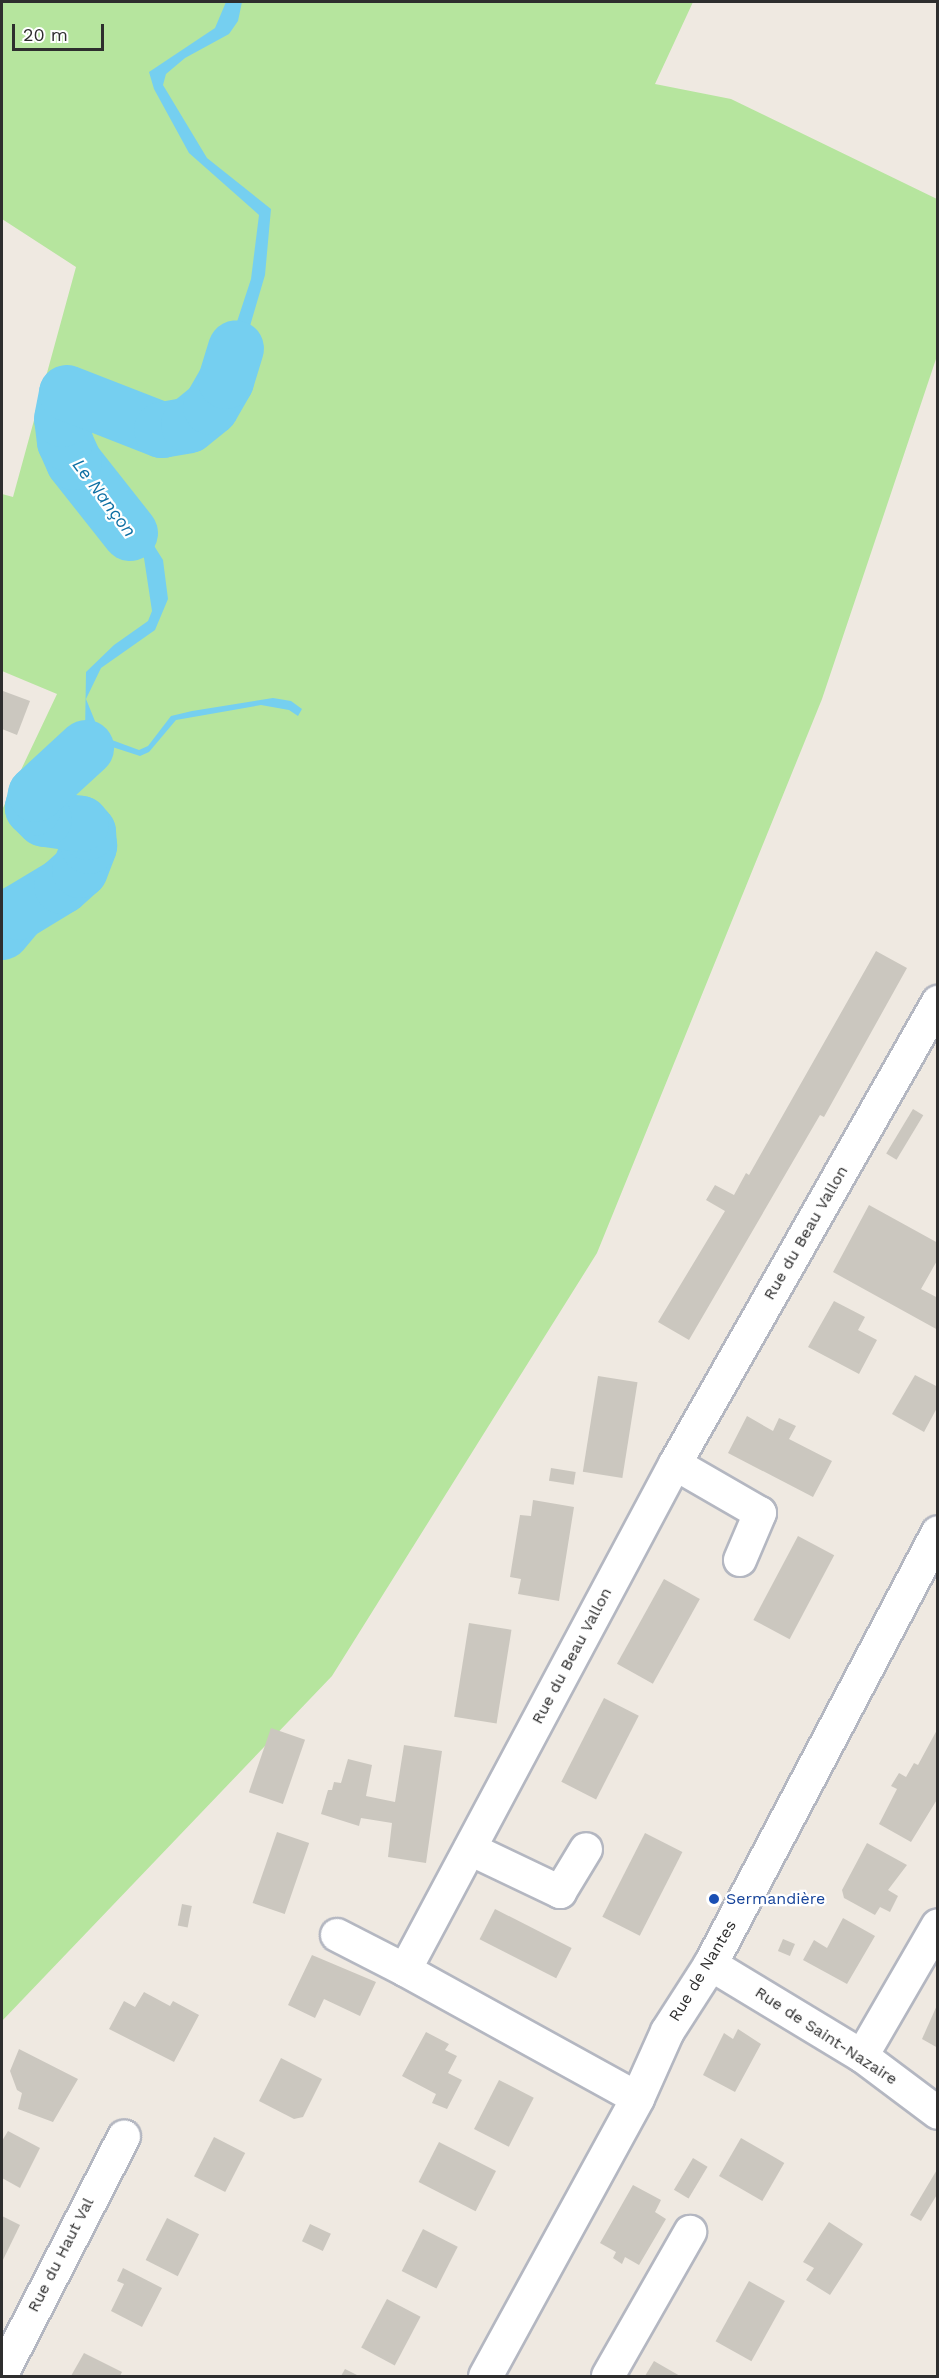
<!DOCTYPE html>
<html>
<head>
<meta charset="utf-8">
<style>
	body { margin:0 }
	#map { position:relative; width:939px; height:2378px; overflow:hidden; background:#efe9e1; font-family:"Work Sans",sans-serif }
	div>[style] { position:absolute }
	.green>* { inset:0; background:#b6e59e }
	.water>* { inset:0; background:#75cff0 }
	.river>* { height:56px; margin:-28px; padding:0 28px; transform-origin:28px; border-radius:28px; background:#75cff0 }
	.building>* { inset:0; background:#cbc7bf; transform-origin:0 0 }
	.roads { filter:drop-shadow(2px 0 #b4b7c1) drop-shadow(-2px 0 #b4b7c1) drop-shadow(0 2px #b4b7c1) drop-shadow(0 -2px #b4b7c1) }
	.street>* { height:32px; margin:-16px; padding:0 16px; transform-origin:16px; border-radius:16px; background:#fff }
	.secondary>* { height:33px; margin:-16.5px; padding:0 16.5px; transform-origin:16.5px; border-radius:16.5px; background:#fff }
	.dots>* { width:16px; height:16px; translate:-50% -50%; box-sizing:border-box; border:3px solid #fff; border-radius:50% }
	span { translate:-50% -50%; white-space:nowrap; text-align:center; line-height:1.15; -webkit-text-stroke:4.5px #fff; paint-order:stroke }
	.street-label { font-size:16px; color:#2e2e2e }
	.transit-label { font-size:16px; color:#164399 }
	.left { translate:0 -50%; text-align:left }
	.water-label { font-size:18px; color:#0d6fa3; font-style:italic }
	.frame { position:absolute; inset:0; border:3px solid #2e2e2e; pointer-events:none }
	.scale { position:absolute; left:12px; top:24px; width:92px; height:27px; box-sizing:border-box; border:3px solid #2e2e2e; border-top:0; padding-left:8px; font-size:18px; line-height:21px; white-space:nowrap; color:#2e2e2e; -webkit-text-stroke:4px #fff; paint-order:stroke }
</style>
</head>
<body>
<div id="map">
	<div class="green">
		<div style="clip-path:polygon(2px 2px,693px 2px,655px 84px,731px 99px,937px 199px,937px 356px,822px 699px,597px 1253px,332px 1676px,2px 2021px,2px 810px,57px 694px,2px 671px,2px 494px,13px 497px,76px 267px,2px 219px)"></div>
	</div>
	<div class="water">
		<div style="clip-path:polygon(226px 2px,242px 2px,238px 21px,229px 34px,185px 58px,166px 74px,163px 85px,207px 158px,271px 209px,265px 275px,232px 387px,216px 418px,195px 440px,181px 448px,156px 450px,73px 414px,68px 459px,141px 525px,163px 560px,168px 599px,155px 630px,101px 668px,86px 699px,101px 736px,139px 750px,148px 746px,171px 716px,192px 711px,273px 698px,291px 701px,302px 709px,298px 716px,289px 710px,261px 705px,176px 720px,149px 752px,140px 756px,100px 743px,33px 803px,41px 814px,72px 809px,91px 819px,98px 849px,91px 862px,64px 899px,2px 934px,2px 922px,59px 887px,81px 855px,82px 844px,72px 821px,33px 824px,21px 801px,81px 750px,85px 734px,86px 672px,114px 645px,148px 621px,152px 611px,144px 558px,62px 465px,55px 435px,58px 394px,162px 433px,186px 424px,201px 415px,212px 398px,251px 279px,259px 215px,189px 153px,154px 89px,149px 72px,215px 28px)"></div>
	</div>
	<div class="river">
		<div style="left:130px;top:533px;width:90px;rotate:-128.3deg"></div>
		<div style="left:74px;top:462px;width:22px;rotate:-114deg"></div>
		<div style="left:65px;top:442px;width:23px;rotate:-97deg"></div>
		<div style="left:62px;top:419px;width:26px;rotate:-79deg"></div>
		<div style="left:67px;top:393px;width:102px;rotate:21.3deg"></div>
		<div style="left:162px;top:430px;width:27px;rotate:-10deg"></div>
		<div style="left:189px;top:425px;width:28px;rotate:-39deg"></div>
		<div style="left:211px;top:407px;width:30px;rotate:-60deg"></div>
		<div style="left:226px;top:381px;width:34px;rotate:-73deg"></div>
		<div style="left:2px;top:932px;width:26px;rotate:-50deg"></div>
		<div style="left:19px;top:912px;width:50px;rotate:-31.2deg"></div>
		<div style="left:62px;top:886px;width:24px;rotate:-42deg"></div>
		<div style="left:80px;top:870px;width:26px;rotate:-69deg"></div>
		<div style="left:89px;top:846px;width:14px;rotate:-94deg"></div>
		<div style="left:88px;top:832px;width:11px;rotate:-131deg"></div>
		<div style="left:81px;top:824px;width:37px;rotate:-172deg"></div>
		<div style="left:44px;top:819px;width:16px;rotate:-135deg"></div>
		<div style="left:33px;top:808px;width:14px;rotate:-78deg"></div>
		<div style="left:36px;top:794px;width:68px;rotate:-42.6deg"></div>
	</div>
	<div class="building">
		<div style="clip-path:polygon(3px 691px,30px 701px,17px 735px,2px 729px)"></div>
		<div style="clip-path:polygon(876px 951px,907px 968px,824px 1117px,820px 1115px,689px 1340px,658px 1322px,725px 1211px,706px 1200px,715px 1185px,734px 1195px,746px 1173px,749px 1175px)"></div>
		<div style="left:913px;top:1109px;width:12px;height:52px;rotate:31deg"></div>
		<div style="clip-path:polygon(869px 1205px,938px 1243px,938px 1259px,921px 1289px,938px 1298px,938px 1330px,833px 1272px)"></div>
		<div style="clip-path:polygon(834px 1301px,865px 1317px,858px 1330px,877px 1340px,859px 1374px,808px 1347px)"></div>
		<div style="clip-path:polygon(915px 1375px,938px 1387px,938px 1406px,924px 1432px,892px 1414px)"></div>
		<div style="left:598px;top:1376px;width:40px;height:97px;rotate:9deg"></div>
		<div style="clip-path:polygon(747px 1416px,773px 1431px,779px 1418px,796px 1426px,789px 1439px,832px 1461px,813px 1497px,728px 1453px)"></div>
		<div style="left:551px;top:1468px;width:25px;height:13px;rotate:9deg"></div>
		<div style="clip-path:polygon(533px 1500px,574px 1507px,559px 1601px,518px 1594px,521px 1579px,510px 1577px,520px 1515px,531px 1516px)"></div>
		<div style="left:798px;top:1536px;width:41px;height:95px;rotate:28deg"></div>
		<div style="left:664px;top:1579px;width:41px;height:97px;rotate:29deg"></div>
		<div style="left:469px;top:1623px;width:43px;height:95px;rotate:9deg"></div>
		<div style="left:604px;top:1698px;width:39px;height:94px;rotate:27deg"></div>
		<div style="left:271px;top:1728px;width:36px;height:68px;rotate:19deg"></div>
		<div style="clip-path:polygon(938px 1728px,938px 1798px,911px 1842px,879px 1824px,897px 1789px,891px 1786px,899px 1773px,906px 1777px,914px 1763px,918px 1765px)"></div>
		<div style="clip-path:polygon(404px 1745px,442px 1751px,426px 1863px,388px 1857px,392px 1823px,361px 1818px,359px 1826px,321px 1814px,328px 1790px,332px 1790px,334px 1782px,341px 1783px,348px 1759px,372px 1765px,366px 1796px,395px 1802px)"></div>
		<div style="left:277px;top:1832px;width:34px;height:75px;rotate:19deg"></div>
		<div style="left:645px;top:1833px;width:42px;height:94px;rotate:27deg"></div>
		<div style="clip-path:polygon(867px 1843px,907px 1865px,888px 1890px,898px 1896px,890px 1912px,880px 1907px,875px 1915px,844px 1898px,842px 1890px)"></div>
		<div style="left:182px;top:1904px;width:10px;height:22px;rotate:11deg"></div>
		<div style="left:495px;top:1909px;width:86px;height:34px;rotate:27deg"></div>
		<div style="clip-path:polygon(843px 1918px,875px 1936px,847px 1984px,803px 1960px,814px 1940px,827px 1948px)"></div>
		<div style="left:783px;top:1939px;width:13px;height:13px;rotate:23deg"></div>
		<div style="clip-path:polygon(312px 1955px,376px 1982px,360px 2016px,324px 1999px,315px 2018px,288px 2005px)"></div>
		<div style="clip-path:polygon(144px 1992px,170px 2006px,173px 2001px,199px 2015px,174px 2062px,109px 2029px,124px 2001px,135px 2007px)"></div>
		<div style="clip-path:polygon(938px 2003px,938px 2048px,922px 2039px)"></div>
		<div style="clip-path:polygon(738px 2029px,761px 2044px,735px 2092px,703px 2075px,724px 2033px,733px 2039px)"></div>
		<div style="clip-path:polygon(426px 2032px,449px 2044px,445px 2050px,457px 2056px,448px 2073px,462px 2080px,447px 2109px,432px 2103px,436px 2094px,402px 2076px)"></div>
		<div style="clip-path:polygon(19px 2049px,78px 2079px,53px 2122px,18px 2109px,22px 2093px,17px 2090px,10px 2071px)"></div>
		<div style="clip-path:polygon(281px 2058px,322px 2079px,303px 2117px,294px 2119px,259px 2101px)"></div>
		<div style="left:499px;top:2080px;width:39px;height:55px;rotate:27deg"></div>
		<div style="clip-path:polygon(8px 2131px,40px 2148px,20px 2188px,2px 2178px,2px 2141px)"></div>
		<div style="left:214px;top:2137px;width:35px;height:44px;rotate:27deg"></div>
		<div style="left:741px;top:2138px;width:50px;height:44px;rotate:30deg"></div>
		<div style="left:439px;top:2142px;width:64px;height:45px;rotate:27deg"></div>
		<div style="left:693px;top:2158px;width:17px;height:37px;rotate:31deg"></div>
		<div style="clip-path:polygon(938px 2168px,938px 2193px,921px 2221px,910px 2215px)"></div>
		<div style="clip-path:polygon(633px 2185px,661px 2200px,655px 2212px,666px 2219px,639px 2265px,625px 2257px,622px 2264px,613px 2258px,616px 2252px,600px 2243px)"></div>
		<div style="clip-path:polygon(2px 2216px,20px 2225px,2px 2262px)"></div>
		<div style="left:167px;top:2218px;width:36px;height:47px;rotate:27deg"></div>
		<div style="clip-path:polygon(829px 2222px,863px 2244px,830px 2295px,806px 2280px,814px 2268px,803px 2262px)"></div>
		<div style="left:310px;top:2224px;width:23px;height:19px;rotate:25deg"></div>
		<div style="left:423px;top:2229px;width:39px;height:47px;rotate:27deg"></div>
		<div style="clip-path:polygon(123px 2268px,162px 2288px,142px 2327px,111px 2311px,124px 2284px,117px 2281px)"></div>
		<div style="left:749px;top:2281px;width:41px;height:69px;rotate:29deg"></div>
		<div style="left:387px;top:2299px;width:38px;height:55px;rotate:28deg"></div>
		<div style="clip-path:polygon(84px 2353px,122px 2372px,120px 2376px,71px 2376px)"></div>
		<div style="clip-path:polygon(654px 2361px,680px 2376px,645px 2376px)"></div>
		<div style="clip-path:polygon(345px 2369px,359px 2376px,341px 2376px)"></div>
	</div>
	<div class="roads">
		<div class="street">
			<div style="left:675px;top:1464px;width:98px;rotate:30deg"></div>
			<div style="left:760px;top:1513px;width:51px;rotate:113.1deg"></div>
			<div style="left:470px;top:1849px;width:100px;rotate:25.5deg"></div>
			<div style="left:560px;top:1892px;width:50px;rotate:-58.8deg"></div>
			<div style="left:337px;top:1935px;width:76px;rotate:27.2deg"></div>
			<div style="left:710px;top:1964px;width:178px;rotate:31.2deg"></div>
			<div style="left:862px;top:2056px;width:95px;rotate:36.9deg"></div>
			<div style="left:862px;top:2056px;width:151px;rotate:-59.9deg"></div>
			<div style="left:637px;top:2098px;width:265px;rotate:-151.1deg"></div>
			<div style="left:405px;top:1970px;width:574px;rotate:-61.92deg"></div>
			<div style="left:675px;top:1464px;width:532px;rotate:-60.35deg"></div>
			<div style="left:2px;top:2374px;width:267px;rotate:-62.8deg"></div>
			<div style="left:608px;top:2376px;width:166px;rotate:-60.3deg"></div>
		</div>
		<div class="secondary">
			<div style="left:485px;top:2376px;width:317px;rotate:-61.3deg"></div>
			<div style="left:637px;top:2098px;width:73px;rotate:-65.9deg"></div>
			<div style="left:667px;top:2031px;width:80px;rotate:-57.3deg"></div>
			<div style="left:710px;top:1964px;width:488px;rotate:-62.2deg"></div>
		</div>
	</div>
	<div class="dots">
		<div style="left:714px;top:1899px;background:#1a4fb4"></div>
	</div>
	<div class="street-label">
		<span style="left:806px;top:1233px;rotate:-60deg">Rue du Beau Vallon</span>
		<span style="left:572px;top:1656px;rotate:-62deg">Rue du Beau Vallon</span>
		<span style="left:703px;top:1971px;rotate:-59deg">Rue de Nantes</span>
		<span style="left:826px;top:2036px;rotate:33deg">Rue de Saint-Nazaire</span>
		<span style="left:61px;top:2255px;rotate:-63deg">Rue du Haut Val</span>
	</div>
	<div class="transit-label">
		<span class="left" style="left:726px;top:1899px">Sermandière</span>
	</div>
	<div class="water-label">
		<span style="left:104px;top:498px;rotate:53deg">Le Nançon</span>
	</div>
	<div class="frame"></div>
	<div class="scale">20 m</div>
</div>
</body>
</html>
